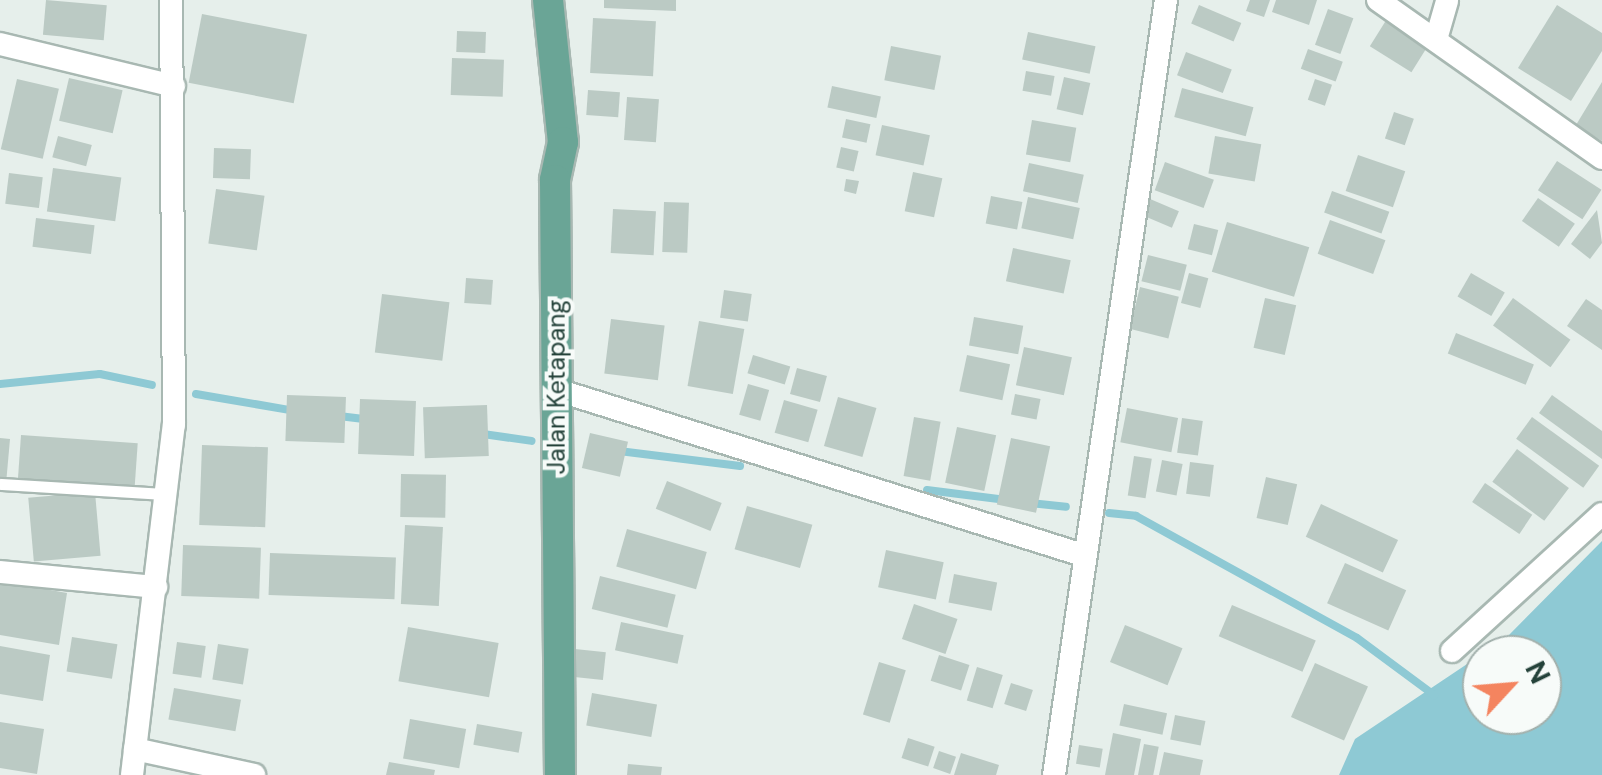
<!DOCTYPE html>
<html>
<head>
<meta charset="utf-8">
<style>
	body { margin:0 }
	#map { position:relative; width:1602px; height:775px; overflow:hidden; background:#e6efeb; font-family:"DM Sans",sans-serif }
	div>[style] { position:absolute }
	.water>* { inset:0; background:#8ec9d4 }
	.stream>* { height:8px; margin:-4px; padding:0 4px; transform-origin:4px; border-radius:4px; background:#8ec9d4 }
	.building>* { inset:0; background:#bbcac4; transform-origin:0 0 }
	.roads { filter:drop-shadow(2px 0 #a8b8b2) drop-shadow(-2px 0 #a8b8b2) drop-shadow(0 2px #a8b8b2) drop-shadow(0 -2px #a8b8b2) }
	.lane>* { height:11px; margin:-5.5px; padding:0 5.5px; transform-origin:5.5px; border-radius:5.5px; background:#fff }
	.street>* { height:22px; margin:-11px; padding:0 11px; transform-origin:11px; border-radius:11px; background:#fff }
	.primary>* { height:30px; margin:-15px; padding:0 15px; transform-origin:15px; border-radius:15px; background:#6aa596 }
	span { translate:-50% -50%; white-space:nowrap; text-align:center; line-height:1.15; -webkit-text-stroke:8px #f7fbf9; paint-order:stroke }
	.street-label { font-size:25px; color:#24423a }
	.north { position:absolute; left:1462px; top:635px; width:100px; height:100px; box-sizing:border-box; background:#f7fbf9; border:2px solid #a3b1ad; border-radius:50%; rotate:64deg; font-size:28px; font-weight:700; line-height:40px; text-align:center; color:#24423a }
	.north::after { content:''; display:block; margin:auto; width:35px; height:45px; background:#f4845f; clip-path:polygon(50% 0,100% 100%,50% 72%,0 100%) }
</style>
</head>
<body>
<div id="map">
	<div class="water">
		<div style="clip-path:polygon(evenodd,1602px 541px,1602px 775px,1339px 775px,1355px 739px,1506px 638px,1602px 541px,1482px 655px,1542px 655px,1542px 715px,1482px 715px,1482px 655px)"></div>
	</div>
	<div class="stream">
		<div style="left:0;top:384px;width:100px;rotate:-5.7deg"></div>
		<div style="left:100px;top:374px;width:53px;rotate:11.9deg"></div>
		<div style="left:196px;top:394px;width:100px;rotate:9.7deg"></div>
		<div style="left:339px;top:416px;width:31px;rotate:7deg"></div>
		<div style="left:483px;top:434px;width:49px;rotate:8.1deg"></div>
		<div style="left:619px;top:451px;width:122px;rotate:7.1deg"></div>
		<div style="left:927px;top:490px;width:80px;rotate:7.2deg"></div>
		<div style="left:1030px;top:503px;width:36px;rotate:6deg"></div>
		<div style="left:1109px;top:513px;width:27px;rotate:6deg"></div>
		<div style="left:1136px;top:516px;width:252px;rotate:28.9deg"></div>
		<div style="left:1357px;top:638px;width:96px;rotate:36.5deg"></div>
	</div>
	<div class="building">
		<div style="left:46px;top:0;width:61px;height:35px;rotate:5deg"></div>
		<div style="clip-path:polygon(604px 0,676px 0,676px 11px,604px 8px)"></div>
		<div style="clip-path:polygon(1250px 0,1270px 0,1264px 17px,1246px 11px)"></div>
		<div style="clip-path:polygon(1276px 0,1317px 0,1309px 25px,1272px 12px)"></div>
		<div style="left:1199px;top:5px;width:46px;height:20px;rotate:23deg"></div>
		<div style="clip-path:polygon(1557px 5px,1602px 33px,1602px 51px,1571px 101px,1518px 68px)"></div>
		<div style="left:1328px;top:9px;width:27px;height:38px;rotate:20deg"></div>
		<div style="left:202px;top:14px;width:107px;height:70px;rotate:11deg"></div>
		<div style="left:1390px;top:14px;width:49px;height:38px;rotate:32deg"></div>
		<div style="left:593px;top:18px;width:63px;height:55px;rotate:3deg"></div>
		<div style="left:457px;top:31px;width:29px;height:21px;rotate:2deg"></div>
		<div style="left:1028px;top:32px;width:69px;height:28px;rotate:12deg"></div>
		<div style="left:891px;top:46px;width:51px;height:35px;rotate:11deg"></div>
		<div style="left:1308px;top:49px;width:37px;height:21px;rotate:20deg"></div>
		<div style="left:1186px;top:52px;width:49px;height:25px;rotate:21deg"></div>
		<div style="left:452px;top:58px;width:52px;height:37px;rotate:2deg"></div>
		<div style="left:1026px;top:71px;width:29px;height:20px;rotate:10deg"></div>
		<div style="left:1064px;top:77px;width:27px;height:33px;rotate:13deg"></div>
		<div style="left:69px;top:78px;width:55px;height:44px;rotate:13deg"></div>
		<div style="left:17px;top:79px;width:43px;height:72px;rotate:13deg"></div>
		<div style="left:1315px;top:79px;width:18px;height:22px;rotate:19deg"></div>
		<div style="clip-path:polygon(1602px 82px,1602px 141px,1576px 125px)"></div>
		<div style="left:832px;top:86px;width:50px;height:22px;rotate:12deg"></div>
		<div style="left:1182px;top:88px;width:74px;height:30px;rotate:15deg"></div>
		<div style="left:588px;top:90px;width:32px;height:25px;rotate:4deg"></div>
		<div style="left:627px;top:97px;width:32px;height:43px;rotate:4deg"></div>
		<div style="left:1394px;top:112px;width:21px;height:28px;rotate:19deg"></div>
		<div style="left:846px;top:119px;width:25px;height:19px;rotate:12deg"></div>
		<div style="left:1032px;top:120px;width:45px;height:35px;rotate:10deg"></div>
		<div style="left:882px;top:125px;width:49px;height:31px;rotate:12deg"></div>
		<div style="left:58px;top:136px;width:35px;height:22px;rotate:15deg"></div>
		<div style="left:1215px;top:136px;width:47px;height:38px;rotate:10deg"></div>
		<div style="left:841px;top:147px;width:18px;height:21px;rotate:13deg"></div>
		<div style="left:214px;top:148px;width:37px;height:30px;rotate:2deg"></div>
		<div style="left:1358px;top:155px;width:50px;height:38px;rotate:19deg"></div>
		<div style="left:1557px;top:161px;width:53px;height:35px;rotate:33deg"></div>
		<div style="left:1165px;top:162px;width:52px;height:30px;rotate:20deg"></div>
		<div style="left:1029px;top:163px;width:56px;height:29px;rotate:12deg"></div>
		<div style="left:53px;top:168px;width:69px;height:44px;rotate:8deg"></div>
		<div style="left:913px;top:172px;width:30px;height:40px;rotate:12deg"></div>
		<div style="left:9px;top:173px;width:34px;height:31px;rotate:7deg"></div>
		<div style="clip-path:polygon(846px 179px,859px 181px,856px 194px,844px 191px)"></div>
		<div style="left:216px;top:189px;width:49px;height:55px;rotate:8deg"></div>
		<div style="left:1332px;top:191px;width:61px;height:23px;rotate:20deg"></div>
		<div style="left:991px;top:196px;width:32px;height:28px;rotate:11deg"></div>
		<div style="left:1143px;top:196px;width:39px;height:18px;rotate:23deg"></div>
		<div style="left:1028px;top:197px;width:53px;height:32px;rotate:12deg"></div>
		<div style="left:1538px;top:198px;width:45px;height:28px;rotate:35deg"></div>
		<div style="left:664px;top:202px;width:25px;height:50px;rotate:2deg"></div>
		<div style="left:613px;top:209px;width:43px;height:44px;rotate:3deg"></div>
		<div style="clip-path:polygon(1597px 210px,1602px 243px,1590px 259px,1571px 244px)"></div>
		<div style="left:36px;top:218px;width:59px;height:29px;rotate:7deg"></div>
		<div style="left:1330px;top:220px;width:59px;height:36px;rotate:20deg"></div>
		<div style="left:1227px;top:222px;width:86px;height:52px;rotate:17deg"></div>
		<div style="left:1194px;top:224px;width:25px;height:26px;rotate:14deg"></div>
		<div style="left:1013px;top:248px;width:59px;height:34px;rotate:12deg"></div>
		<div style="left:1148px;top:255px;width:40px;height:27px;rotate:14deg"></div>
		<div style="left:1189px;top:273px;width:20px;height:31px;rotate:15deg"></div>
		<div style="left:1471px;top:273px;width:39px;height:27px;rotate:30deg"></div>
		<div style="left:466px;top:278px;width:27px;height:25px;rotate:4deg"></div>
		<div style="left:1140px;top:287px;width:40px;height:43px;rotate:14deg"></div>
		<div style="left:724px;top:290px;width:28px;height:28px;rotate:8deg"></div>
		<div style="left:382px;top:294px;width:68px;height:59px;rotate:7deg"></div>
		<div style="left:1265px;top:298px;width:32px;height:51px;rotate:13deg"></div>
		<div style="left:1513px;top:298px;width:71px;height:34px;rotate:36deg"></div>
		<div style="clip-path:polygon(1586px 299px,1602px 310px,1602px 350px,1567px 326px)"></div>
		<div style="left:974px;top:317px;width:50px;height:29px;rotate:10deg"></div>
		<div style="left:611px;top:319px;width:54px;height:55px;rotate:7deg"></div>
		<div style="left:699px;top:321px;width:46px;height:66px;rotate:10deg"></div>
		<div style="left:1456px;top:333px;width:84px;height:22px;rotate:22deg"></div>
		<div style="left:1024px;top:347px;width:49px;height:39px;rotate:12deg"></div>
		<div style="left:753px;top:355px;width:39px;height:19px;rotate:17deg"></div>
		<div style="left:967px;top:355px;width:44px;height:37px;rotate:12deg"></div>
		<div style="left:797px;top:368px;width:31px;height:27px;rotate:15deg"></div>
		<div style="left:748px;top:384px;width:22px;height:32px;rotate:16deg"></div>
		<div style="left:1015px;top:394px;width:26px;height:21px;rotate:11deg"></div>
		<div style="left:287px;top:395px;width:59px;height:46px;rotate:2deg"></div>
		<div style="clip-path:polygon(1552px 395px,1602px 431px,1602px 459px,1539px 413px)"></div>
		<div style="left:838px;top:397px;width:40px;height:51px;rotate:16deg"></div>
		<div style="left:360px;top:399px;width:56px;height:55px;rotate:2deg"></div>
		<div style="left:784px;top:400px;width:35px;height:34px;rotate:16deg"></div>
		<div style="left:487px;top:405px;width:51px;height:64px;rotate:88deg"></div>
		<div style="left:1127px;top:408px;width:52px;height:35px;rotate:11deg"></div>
		<div style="left:914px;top:417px;width:27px;height:60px;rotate:10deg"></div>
		<div style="left:1532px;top:417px;width:83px;height:27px;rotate:36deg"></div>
		<div style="left:1182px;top:418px;width:21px;height:35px;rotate:8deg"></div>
		<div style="left:957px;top:427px;width:40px;height:57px;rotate:12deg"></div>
		<div style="left:590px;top:433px;width:39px;height:36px;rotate:13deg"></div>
		<div style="left:21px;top:435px;width:117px;height:47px;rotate:4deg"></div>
		<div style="clip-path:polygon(0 438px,10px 439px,6px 484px,0 483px)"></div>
		<div style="left:1011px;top:438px;width:40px;height:68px;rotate:12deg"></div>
		<div style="left:202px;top:445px;width:66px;height:80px;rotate:2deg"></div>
		<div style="left:1517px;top:449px;width:65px;height:41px;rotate:37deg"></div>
		<div style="left:1134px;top:456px;width:18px;height:40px;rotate:9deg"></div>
		<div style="left:1162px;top:460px;width:21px;height:32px;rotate:11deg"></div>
		<div style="left:1190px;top:462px;width:24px;height:32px;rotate:7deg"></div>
		<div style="left:401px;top:474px;width:45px;height:43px;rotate:1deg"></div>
		<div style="left:1266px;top:477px;width:32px;height:42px;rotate:13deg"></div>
		<div style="left:667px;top:481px;width:59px;height:30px;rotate:22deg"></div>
		<div style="left:1485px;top:483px;width:57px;height:23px;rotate:34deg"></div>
		<div style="left:95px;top:492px;width:64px;height:67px;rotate:85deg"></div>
		<div style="left:1321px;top:504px;width:85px;height:36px;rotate:25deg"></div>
		<div style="left:747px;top:506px;width:68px;height:45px;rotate:16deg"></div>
		<div style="left:405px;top:525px;width:38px;height:79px;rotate:3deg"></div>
		<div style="left:627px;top:529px;width:83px;height:39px;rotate:16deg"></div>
		<div style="left:183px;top:545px;width:78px;height:51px;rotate:2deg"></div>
		<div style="left:886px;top:550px;width:59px;height:38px;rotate:12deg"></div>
		<div style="left:270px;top:553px;width:126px;height:42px;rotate:2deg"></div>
		<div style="left:1345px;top:563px;width:67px;height:44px;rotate:24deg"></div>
		<div style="left:954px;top:574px;width:44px;height:29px;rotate:11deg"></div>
		<div style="left:600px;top:576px;width:78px;height:34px;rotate:14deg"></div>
		<div style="clip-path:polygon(0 581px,67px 593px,59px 645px,0 635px)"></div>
		<div style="left:914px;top:604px;width:46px;height:37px;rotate:19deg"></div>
		<div style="left:1232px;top:605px;width:91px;height:34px;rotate:23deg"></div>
		<div style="left:621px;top:622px;width:64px;height:29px;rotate:12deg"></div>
		<div style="left:1125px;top:625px;width:62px;height:40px;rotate:22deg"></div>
		<div style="left:408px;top:627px;width:92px;height:55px;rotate:10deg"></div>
		<div style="left:72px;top:637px;width:46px;height:35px;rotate:9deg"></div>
		<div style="left:177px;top:642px;width:29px;height:32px;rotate:8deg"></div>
		<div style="left:218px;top:644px;width:31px;height:36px;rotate:9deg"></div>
		<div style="clip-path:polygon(0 646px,50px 655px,43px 701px,0 694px)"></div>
		<div style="left:575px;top:649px;width:31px;height:28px;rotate:6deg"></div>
		<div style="left:939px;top:655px;width:32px;height:27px;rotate:18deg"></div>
		<div style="left:879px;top:662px;width:28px;height:55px;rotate:17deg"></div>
		<div style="left:1315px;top:663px;width:58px;height:59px;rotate:24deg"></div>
		<div style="left:977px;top:667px;width:27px;height:35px;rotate:17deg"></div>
		<div style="left:1011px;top:683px;width:23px;height:22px;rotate:18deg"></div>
		<div style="left:174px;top:688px;width:68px;height:32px;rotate:10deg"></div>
		<div style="left:592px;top:693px;width:66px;height:33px;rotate:10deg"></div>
		<div style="left:1124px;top:704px;width:44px;height:22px;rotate:12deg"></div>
		<div style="left:1175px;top:715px;width:31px;height:25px;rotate:11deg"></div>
		<div style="left:410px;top:719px;width:57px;height:40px;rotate:10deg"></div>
		<div style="clip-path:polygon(0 722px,44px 729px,37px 774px,0 768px)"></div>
		<div style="left:477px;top:724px;width:46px;height:21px;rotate:10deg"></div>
		<div style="clip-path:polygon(1113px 733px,1141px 739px,1134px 775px,1105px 775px)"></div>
		<div style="left:908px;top:738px;width:28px;height:21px;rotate:18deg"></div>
		<div style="left:1144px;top:744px;width:15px;height:32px;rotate:11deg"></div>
		<div style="left:1079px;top:745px;width:24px;height:19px;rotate:9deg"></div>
		<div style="left:939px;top:751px;width:18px;height:18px;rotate:19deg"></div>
		<div style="clip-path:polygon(1164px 752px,1203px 760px,1200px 775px,1159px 775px)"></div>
		<div style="clip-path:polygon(961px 753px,999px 765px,996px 775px,954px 775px)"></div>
		<div style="clip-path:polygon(389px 762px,435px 770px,434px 775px,386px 775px)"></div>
		<div style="clip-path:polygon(628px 764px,662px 767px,661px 775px,627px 775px)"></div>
	</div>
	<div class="roads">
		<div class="lane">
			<div style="left:0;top:484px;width:163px;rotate:3.5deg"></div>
		</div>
		<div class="street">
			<div style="left:1378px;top:0;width:274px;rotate:35.2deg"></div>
			<div style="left:1437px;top:36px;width:37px;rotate:-74deg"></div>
			<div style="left:0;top:44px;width:179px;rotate:13.6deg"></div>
			<div style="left:557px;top:390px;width:551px;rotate:17.42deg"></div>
			<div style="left:0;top:572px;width:157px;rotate:5.5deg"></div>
			<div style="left:1452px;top:651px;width:203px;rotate:-42.4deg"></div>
			<div style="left:135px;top:749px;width:122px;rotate:12.3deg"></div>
			<div style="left:132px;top:775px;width:353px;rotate:-83.2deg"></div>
			<div style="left:174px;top:425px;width:425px;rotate:-90.4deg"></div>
			<div style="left:1054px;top:775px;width:783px;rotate:-81.78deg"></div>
		</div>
		<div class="primary">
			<div style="left:548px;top:0;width:143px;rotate:84deg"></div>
			<div style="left:563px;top:142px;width:39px;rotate:102deg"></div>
			<div style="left:555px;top:180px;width:595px;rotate:89.52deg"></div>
		</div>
	</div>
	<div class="street-label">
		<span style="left:557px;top:387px;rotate:-90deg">Jalan Ketapang</span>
	</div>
	<div class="north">N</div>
</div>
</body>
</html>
